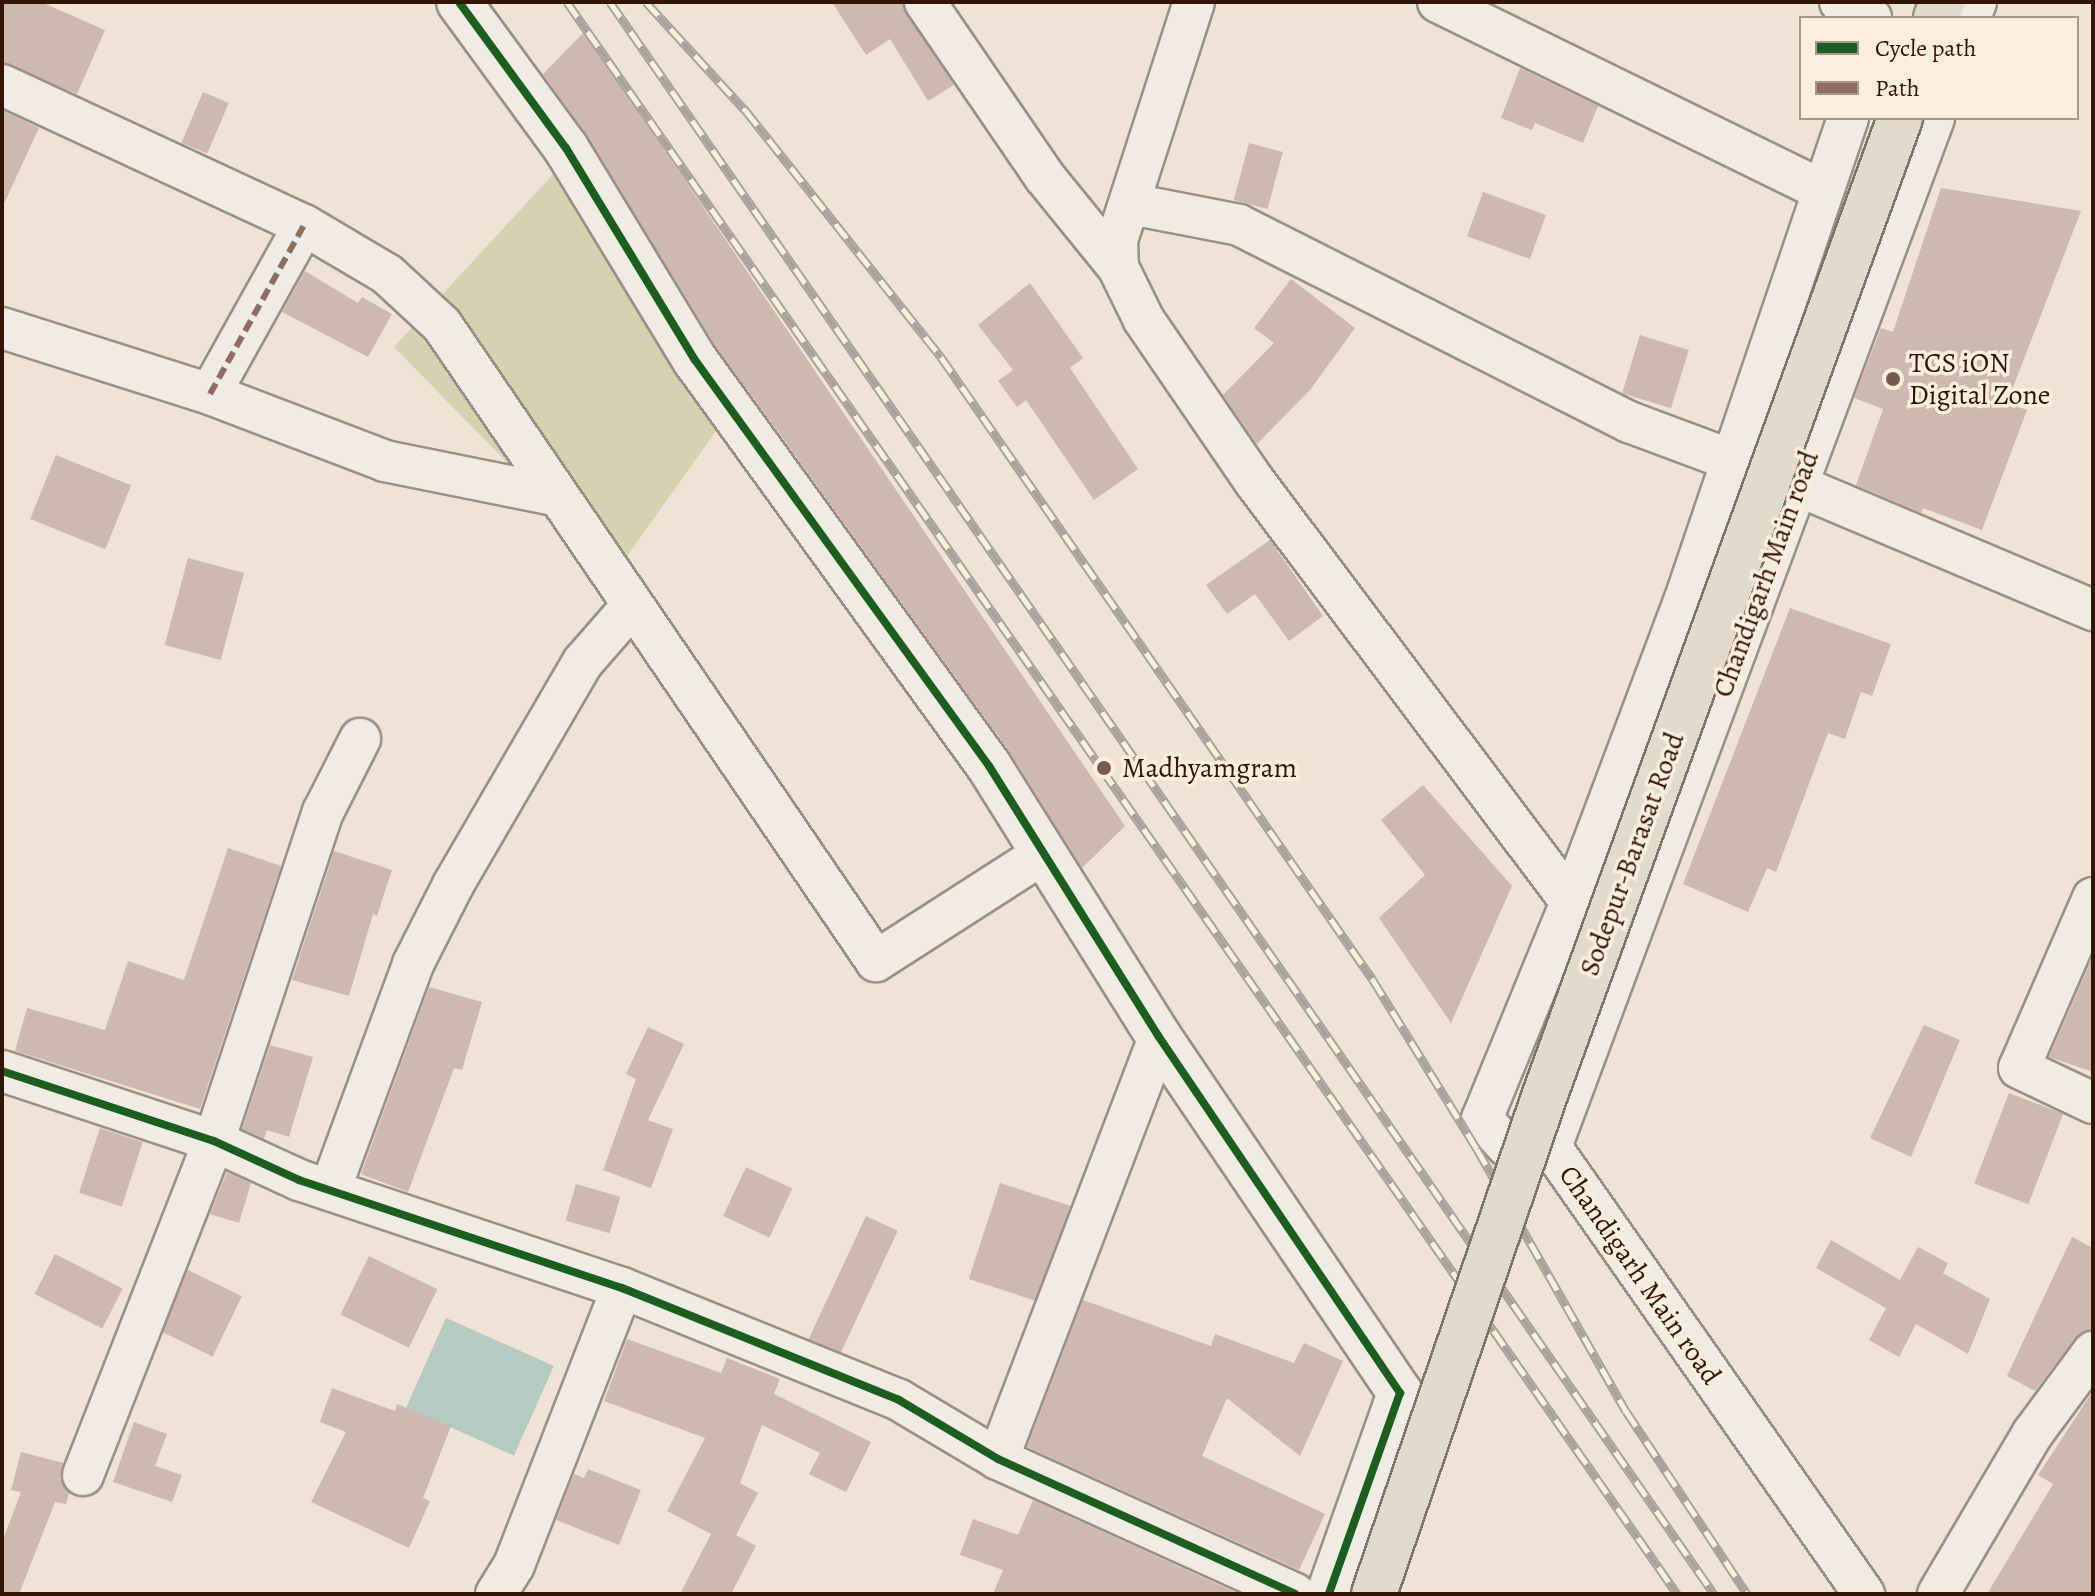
<!DOCTYPE html>
<html>
<head>
<meta charset="utf-8">
<style>
	body { margin:0 }
	#map { position:relative; width:2095px; height:1596px; overflow:hidden; background:#eee3d4; font-family:Alegreya,serif }
	div>[style] { position:absolute }
	.green>* { inset:0; background:#d6d1b0 }
	.water>* { inset:0; background:#b5cac1; transform-origin:0 0 }
	.building>* { inset:0; background:#cdb9b1; transform-origin:0 0 }
	.roads { filter:drop-shadow(2px 0 #9a9086) drop-shadow(-2px 0 #9a9086) drop-shadow(0 2px #9a9086) drop-shadow(0 -2px #9a9086) }
	.street>* { height:40px; margin:-20px; padding:0 20px; transform-origin:20px; border-radius:20px; background:#f0ebe3 }
	.secondary>* { height:44px; margin:-22px; padding:0 22px; transform-origin:22px; border-radius:22px; background:#f0ebe3 }
	.primary>* { height:44px; margin:-22px; padding:0 22px; transform-origin:22px; border-radius:22px; background:#e3dacd }
	.rail>* { height:9px; margin-top:-4.5px; transform-origin:0; background:repeating-linear-gradient(90deg,#faeedc 0 18px,#aaa39c 0 36px); box-sizing:border-box; border-block:2px solid #aaa39c }
	.bridges { filter:drop-shadow(2px 0 #7f746a) drop-shadow(-2px 0 #7f746a) drop-shadow(0 2px #7f746a) drop-shadow(0 -2px #7f746a) }
	.primary-bridge>* { height:44px; margin:-22px; padding:0 22px; transform-origin:22px; border-radius:22px; background:#e3dacd }
	.quiet>* { height:6px; margin-top:-3px; transform-origin:0; background:repeating-linear-gradient(90deg,#8d6e63 0 12px,transparent 0 18px) }
	.cycleway>* { height:8px; margin:-4px; padding:0 4px; transform-origin:4px; border-radius:4px; background:#1b5e20 }
	.dots>* { width:22px; height:22px; translate:-50% -50%; box-sizing:border-box; border:4px solid #faeedc; border-radius:50% }
	span { translate:-50% -50%; white-space:nowrap; text-align:center; line-height:1.15; -webkit-text-stroke:7px #faeedc; paint-order:stroke }
	.poi-label { font-size:28px; color:#321506 }
	.left { translate:0 -50%; text-align:left }
	.street-label { font-size:28px; color:#321506 }
	.frame { position:absolute; inset:0; border:4px solid #321506; pointer-events:none }
	.legend { position:absolute; left:1799px; top:16px; width:280px; height:104px; box-sizing:border-box; background:#faeedc; border:2px solid #aa9786; margin:0; padding:10px 14px; list-style:none; font-size:24px; color:#321506 }
	.legend li { display:flex; align-items:center; gap:16px; height:40px }
	.legend b { width:40px; border:2px solid #aa9786 }
</style>
</head>
<body>
<div id="map">
	<div class="green">
		<div style="clip-path:polygon(615px 107px,775px 348px,615px 573px,394px 347px)"></div>
	</div>
	<div class="water">
		<div style="left:446px;top:1318px;width:118px;height:98px;rotate:24deg"></div>
	</div>
	<div class="building">
		<div style="clip-path:polygon(2px 2px,41px 2px,105px 30px,77px 94px,2px 62px)"></div>
		<div style="clip-path:polygon(832px 2px,902px 2px,954px 85px,928px 101px,890px 39px,866px 55px)"></div>
		<div style="clip-path:polygon(584px 32px,1125px 826px,1082px 868px,1009px 751px,716px 346px,587px 135px,543px 74px)"></div>
		<div style="clip-path:polygon(1520px 68px,1598px 106px,1583px 143px,1535px 123px,1532px 130px,1501px 118px)"></div>
		<div style="left:203px;top:92px;width:28px;height:55px;rotate:23deg"></div>
		<div style="clip-path:polygon(2px 110px,39px 128px,2px 208px)"></div>
		<div style="left:1249px;top:143px;width:35px;height:59px;rotate:15deg"></div>
		<div style="clip-path:polygon(1941px 188px,2081px 211px,2007px 403px,2027px 410px,1982px 530px,1923px 508px,1921px 513px,1856px 485px,1883px 409px,1854px 398px,1881px 328px,1893px 332px)"></div>
		<div style="left:1483px;top:192px;width:67px;height:47px;rotate:20deg"></div>
		<div style="clip-path:polygon(305px 271px,358px 303px,362px 297px,392px 314px,368px 357px,282px 312px)"></div>
		<div style="clip-path:polygon(1291px 279px,1355px 328px,1310px 390px,1257px 444px,1223px 395px,1274px 343px,1254px 328px)"></div>
		<div style="clip-path:polygon(1030px 283px,1083px 358px,1070px 368px,1138px 469px,1094px 500px,1026px 400px,1017px 407px,998px 381px,1013px 370px,978px 325px)"></div>
		<div style="left:1640px;top:335px;width:51px;height:61px;rotate:17deg"></div>
		<div style="left:56px;top:455px;width:81px;height:69px;rotate:22deg"></div>
		<div style="clip-path:polygon(1270px 540px,1323px 616px,1289px 641px,1255px 594px,1227px 614px,1206px 585px)"></div>
		<div style="left:188px;top:558px;width:58px;height:90px;rotate:15deg"></div>
		<div style="clip-path:polygon(1790px 608px,1891px 644px,1872px 696px,1861px 692px,1845px 739px,1828px 733px,1776px 872px,1767px 868px,1748px 912px,1683px 884px)"></div>
		<div style="clip-path:polygon(1423px 785px,1512px 886px,1451px 1023px,1379px 918px,1425px 875px,1381px 820px)"></div>
		<div style="clip-path:polygon(228px 848px,281px 866px,200px 1109px,15px 1051px,27px 1008px,105px 1030px,128px 961px,184px 980px)"></div>
		<div style="clip-path:polygon(334px 851px,392px 870px,377px 916px,373px 914px,349px 996px,292px 980px)"></div>
		<div style="clip-path:polygon(2093px 956px,2093px 1072px,2049px 1057px)"></div>
		<div style="clip-path:polygon(429px 987px,482px 1002px,462px 1070px,454px 1068px,408px 1192px,361px 1174px)"></div>
		<div style="clip-path:polygon(1924px 1025px,1960px 1040px,1911px 1157px,1870px 1138px)"></div>
		<div style="clip-path:polygon(648px 1027px,684px 1044px,648px 1120px,673px 1129px,651px 1188px,603px 1170px,636px 1079px,626px 1074px)"></div>
		<div style="clip-path:polygon(270px 1045px,313px 1057px,289px 1137px,267px 1130px,264px 1139px,242px 1129px)"></div>
		<div style="left:2009px;top:1093px;width:58px;height:97px;rotate:21deg"></div>
		<div style="left:100px;top:1128px;width:45px;height:68px;rotate:18deg"></div>
		<div style="left:746px;top:1167px;width:51px;height:54px;rotate:25deg"></div>
		<div style="clip-path:polygon(227px 1172px,251px 1183px,239px 1223px,210px 1214px)"></div>
		<div style="left:1000px;top:1183px;width:74px;height:101px;rotate:18deg"></div>
		<div style="left:576px;top:1184px;width:46px;height:38px;rotate:16deg"></div>
		<div style="left:866px;top:1216px;width:35px;height:136px;rotate:25deg"></div>
		<div style="clip-path:polygon(2072px 1237px,2093px 1248px,2093px 1329px,2075px 1338px,2035px 1391px,2007px 1376px)"></div>
		<div style="clip-path:polygon(1831px 1240px,1900px 1280px,1918px 1247px,1948px 1263px,1943px 1273px,1990px 1299px,1968px 1354px,1916px 1324px,1899px 1357px,1869px 1340px,1886px 1308px,1816px 1268px)"></div>
		<div style="left:55px;top:1254px;width:76px;height:45px;rotate:27deg"></div>
		<div style="left:369px;top:1256px;width:76px;height:65px;rotate:26deg"></div>
		<div style="left:188px;top:1270px;width:60px;height:67px;rotate:26deg"></div>
		<div style="clip-path:polygon(1083px 1300px,1211px 1346px,1215px 1334px,1294px 1363px,1304px 1343px,1343px 1361px,1300px 1456px,1227px 1398px,1202px 1456px,1325px 1514px,1299px 1570px,1027px 1447px)"></div>
		<div style="clip-path:polygon(627px 1339px,721px 1373px,727px 1358px,780px 1379px,774px 1394px,871px 1442px,846px 1492px,809px 1474px,820px 1453px,762px 1425px,740px 1483px,758px 1493px,736px 1535px,756px 1546px,731px 1594px,680px 1594px,711px 1534px,667px 1511px,705px 1438px,604px 1401px)"></div>
		<div style="clip-path:polygon(332px 1388px,395px 1411px,397px 1404px,451px 1426px,423px 1498px,430px 1501px,409px 1548px,311px 1502px,346px 1432px,320px 1422px)"></div>
		<div style="clip-path:polygon(2093px 1391px,2093px 1594px,1987px 1594px,2053px 1484px,2038px 1475px)"></div>
		<div style="clip-path:polygon(134px 1422px,167px 1434px,155px 1466px,182px 1475px,172px 1502px,113px 1482px)"></div>
		<div style="clip-path:polygon(21px 1452px,63px 1463px,60px 1479px,69px 1493px,66px 1504px,55px 1502px,19px 1594px,2px 1594px,2px 1542px,21px 1492px,11px 1490px)"></div>
		<div style="clip-path:polygon(588px 1469px,641px 1490px,619px 1545px,556px 1520px,574px 1474px,584px 1478px)"></div>
		<div style="clip-path:polygon(1033px 1500px,1239px 1594px,993px 1594px,1003px 1570px,960px 1555px,973px 1519px,1018px 1535px)"></div>
	</div>
	<div class="roads">
		<div class="street">
			<div style="left:925px;top:2px;width:211px;rotate:55.6deg"></div>
			<div style="left:1044px;top:176px;width:117px;rotate:50.9deg"></div>
			<div style="left:1194px;top:2px;width:250px;rotate:107.9deg"></div>
			<div style="left:1117px;top:240px;width:27px;rotate:88deg"></div>
			<div style="left:1118px;top:267px;width:59px;rotate:63.9deg"></div>
			<div style="left:1144px;top:320px;width:196px;rotate:55.6deg"></div>
			<div style="left:1255px;top:482px;width:526px;rotate:53.04deg"></div>
			<div style="left:1438px;top:2px;width:425px;rotate:26.1deg"></div>
			<div style="left:1840px;top:2px;width:35px;rotate:27deg"></div>
			<div style="left:1970px;top:18px;width:17px;rotate:-69deg"></div>
			<div style="left:2px;top:85px;width:333px;rotate:24.9deg"></div>
			<div style="left:304px;top:225px;width:96px;rotate:30.6deg"></div>
			<div style="left:387px;top:274px;width:75px;rotate:42.8deg"></div>
			<div style="left:442px;top:325px;width:770px;rotate:55.69deg"></div>
			<div style="left:876px;top:961px;width:200px;rotate:-32.7deg"></div>
			<div style="left:1131px;top:204px;width:110px;rotate:11deg"></div>
			<div style="left:1239px;top:225px;width:437px;rotate:26.8deg"></div>
			<div style="left:1629px;top:422px;width:109px;rotate:20.4deg"></div>
			<div style="left:2px;top:328px;width:218px;rotate:17.6deg"></div>
			<div style="left:210px;top:394px;width:187px;rotate:20.9deg"></div>
			<div style="left:385px;top:461px;width:172px;rotate:11.4deg"></div>
			<div style="left:210px;top:394px;width:193px;rotate:-60.9deg"></div>
			<div style="left:1799px;top:486px;width:319px;rotate:22.9deg"></div>
			<div style="left:2093px;top:898px;width:185px;rotate:113.5deg"></div>
			<div style="left:2019px;top:1068px;width:82px;rotate:25.3deg"></div>
			<div style="left:2px;top:1071px;width:223px;rotate:18.3deg"></div>
			<div style="left:214px;top:1141px;width:94px;rotate:24.6deg"></div>
			<div style="left:299px;top:1180px;width:341px;rotate:18.5deg"></div>
			<div style="left:622px;top:1288px;width:299px;rotate:22deg"></div>
			<div style="left:899px;top:1400px;width:115px;rotate:30.8deg"></div>
			<div style="left:998px;top:1459px;width:326px;rotate:24.4deg"></div>
			<div style="left:1551px;top:1147px;width:44px;rotate:-178.7deg"></div>
			<div style="left:1507px;top:1146px;width:37px;rotate:-133deg"></div>
			<div style="left:1482px;top:1119px;width:235px;rotate:-67.7deg"></div>
			<div style="left:1571px;top:902px;width:321px;rotate:-69.4deg"></div>
			<div style="left:1684px;top:602px;width:511px;rotate:-71.28deg"></div>
			<div style="left:1551px;top:1147px;width:1098px;rotate:-69.58deg"></div>
			<div style="left:1551px;top:1147px;width:546px;rotate:55deg"></div>
			<div style="left:330px;top:1190px;width:241px;rotate:-69.8deg"></div>
			<div style="left:413px;top:964px;width:89px;rotate:-63.1deg"></div>
			<div style="left:453px;top:885px;width:258px;rotate:-59.8deg"></div>
			<div style="left:583px;top:662px;width:73px;rotate:-48.9deg"></div>
			<div style="left:998px;top:1459px;width:452px;rotate:-69.1deg"></div>
			<div style="left:83px;top:1475px;width:359px;rotate:-68.6deg"></div>
			<div style="left:214px;top:1141px;width:347px;rotate:-71.7deg"></div>
			<div style="left:323px;top:812px;width:82px;rotate:-63.1deg"></div>
			<div style="left:496px;top:1594px;width:34px;rotate:-58deg"></div>
			<div style="left:514px;top:1565px;width:297px;rotate:-68.7deg"></div>
			<div style="left:1938px;top:1594px;width:187px;rotate:-59.5deg"></div>
			<div style="left:2033px;top:1433px;width:101px;rotate:-53.5deg"></div>
		</div>
		<div class="secondary">
			<div style="left:459px;top:2px;width:181px;rotate:53.8deg"></div>
			<div style="left:566px;top:148px;width:248px;rotate:58.7deg"></div>
			<div style="left:695px;top:360px;width:501px;rotate:54.09deg"></div>
			<div style="left:989px;top:766px;width:320px;rotate:57.9deg"></div>
			<div style="left:1159px;top:1037px;width:430px;rotate:55.9deg"></div>
			<div style="left:1400px;top:1393px;width:213px;rotate:109.5deg"></div>
		</div>
		<div class="primary">
			<div style="left:1936px;top:18px;width:17px;rotate:-69deg"></div>
		</div>
	</div>
	<div class="rail">
		<div style="left:567px;top:2px;width:1941px;rotate:55.11deg"></div>
		<div style="left:610px;top:2px;width:1937px;rotate:55.26deg"></div>
		<div style="left:646px;top:2px;width:148px;rotate:47.5deg"></div>
		<div style="left:746px;top:111px;width:314px;rotate:51.6deg"></div>
		<div style="left:941px;top:357px;width:758px;rotate:55.26deg"></div>
		<div style="left:1373px;top:980px;width:198px;rotate:58.4deg"></div>
		<div style="left:1477px;top:1149px;width:301px;rotate:60.4deg"></div>
		<div style="left:1626px;top:1411px;width:219px;rotate:56.5deg"></div>
	</div>
	<div class="bridges">
		<div class="primary-bridge">
			<div style="left:1374px;top:1594px;width:522px;rotate:-71.11deg"></div>
			<div style="left:1543px;top:1100px;width:1045px;rotate:-70.02deg"></div>
		</div>
	</div>
	<div class="quiet">
		<div style="left:210px;top:394px;width:193px;rotate:-60.9deg"></div>
	</div>
	<div class="cycleway">
		<div style="left:459px;top:2px;width:181px;rotate:53.8deg"></div>
		<div style="left:566px;top:148px;width:248px;rotate:58.7deg"></div>
		<div style="left:695px;top:360px;width:501px;rotate:54.09deg"></div>
		<div style="left:989px;top:766px;width:320px;rotate:57.9deg"></div>
		<div style="left:1159px;top:1037px;width:430px;rotate:55.9deg"></div>
		<div style="left:1400px;top:1393px;width:213px;rotate:109.5deg"></div>
		<div style="left:2px;top:1071px;width:223px;rotate:18.3deg"></div>
		<div style="left:214px;top:1141px;width:94px;rotate:24.6deg"></div>
		<div style="left:299px;top:1180px;width:341px;rotate:18.5deg"></div>
		<div style="left:622px;top:1288px;width:299px;rotate:22deg"></div>
		<div style="left:899px;top:1400px;width:115px;rotate:30.8deg"></div>
		<div style="left:998px;top:1459px;width:326px;rotate:24.4deg"></div>
	</div>
	<div class="dots">
		<div style="left:1893px;top:379px;background:#745d4e"></div>
		<div style="left:1104px;top:768px;background:#745d4e"></div>
	</div>
	<div class="poi-label">
		<span class="left" style="left:1909px;top:379px">TCS iON<br>Digital Zone</span>
		<span class="left" style="left:1122px;top:768px">Madhyamgram</span>
	</div>
	<div class="street-label">
		<span style="left:1766px;top:574px;rotate:-70deg">Chandigarh Main road</span>
		<span style="left:1632px;top:854px;rotate:-70deg">Sodepur-Barasat Road</span>
		<span style="left:1640px;top:1275px;rotate:55deg">Chandigarh Main road</span>
	</div>
	<div class="frame"></div>
	<ul class="legend">
	<li><b style="height:10px;background:#1b5e20"></b>Cycle path</li>
	<li><b style="height:10px;background:#8d6e63"></b>Path</li>
	</ul>
</div>
</body>
</html>
